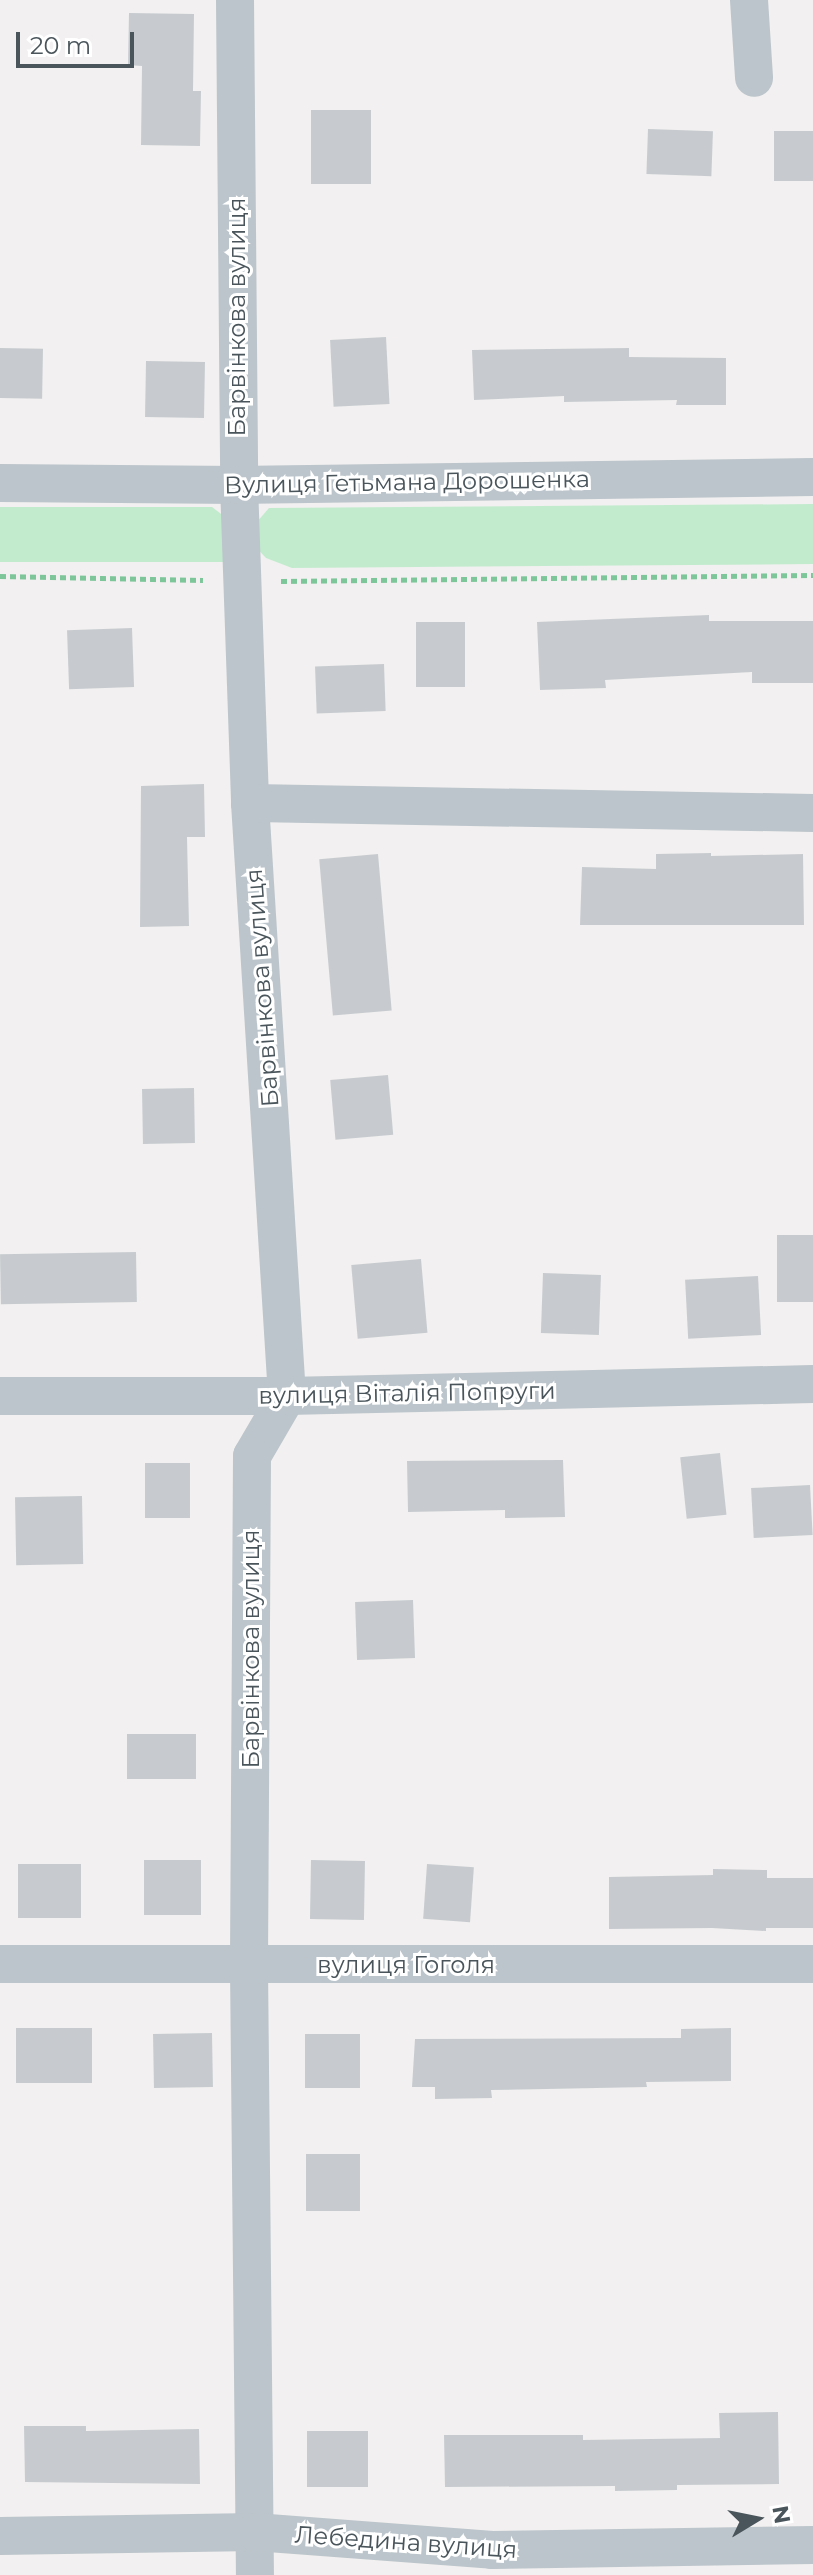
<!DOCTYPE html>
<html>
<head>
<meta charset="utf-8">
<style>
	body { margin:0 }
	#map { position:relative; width:813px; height:2575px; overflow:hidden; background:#f2f0f0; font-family:Montserrat,sans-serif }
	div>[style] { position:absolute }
	.green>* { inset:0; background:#c2ebce }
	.building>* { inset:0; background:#c7cbcf; transform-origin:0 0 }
	.path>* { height:5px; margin-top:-2.5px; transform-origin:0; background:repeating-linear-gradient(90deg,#7dc69a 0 6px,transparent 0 10px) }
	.minor>* { height:38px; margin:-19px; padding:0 19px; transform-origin:19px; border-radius:19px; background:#bcc5cb }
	span { translate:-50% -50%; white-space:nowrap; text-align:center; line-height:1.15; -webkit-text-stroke:6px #fff; paint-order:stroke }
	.street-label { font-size:24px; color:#49555b }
	.north { position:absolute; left:717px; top:2479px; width:80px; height:80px; -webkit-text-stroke:6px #fff; paint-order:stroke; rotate:80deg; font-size:22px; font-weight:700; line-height:32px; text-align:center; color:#49555b }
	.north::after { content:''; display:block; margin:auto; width:28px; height:36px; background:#49555b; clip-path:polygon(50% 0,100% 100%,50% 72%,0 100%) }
	.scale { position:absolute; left:16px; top:32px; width:118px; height:36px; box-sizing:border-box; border:4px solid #49555b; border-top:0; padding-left:10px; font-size:24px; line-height:28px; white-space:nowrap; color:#49555b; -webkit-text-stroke:6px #fff; paint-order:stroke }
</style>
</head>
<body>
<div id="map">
	<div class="green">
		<div style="clip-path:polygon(813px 504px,813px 564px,292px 568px,266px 558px,252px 543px,256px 523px,269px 508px)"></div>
		<div style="clip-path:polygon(0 507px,212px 507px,229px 520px,229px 562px,0 562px)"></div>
	</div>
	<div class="building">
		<div style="clip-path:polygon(129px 13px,194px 14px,193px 91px,201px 91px,200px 146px,141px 145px,142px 66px,128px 65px)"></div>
		<div style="left:311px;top:110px;width:60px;height:74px"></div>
		<div style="left:648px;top:129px;width:65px;height:45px;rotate:2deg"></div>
		<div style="left:813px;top:131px;width:50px;height:39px;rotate:90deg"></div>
		<div style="left:386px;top:337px;width:67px;height:56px;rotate:87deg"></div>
		<div style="left:0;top:348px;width:43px;height:50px;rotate:1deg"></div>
		<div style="clip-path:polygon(629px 348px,629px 357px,726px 358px,726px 405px,676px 405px,677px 400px,564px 402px,564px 396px,474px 400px,472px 350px)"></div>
		<div style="left:146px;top:361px;width:59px;height:56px;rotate:1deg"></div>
		<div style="clip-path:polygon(709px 615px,709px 621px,813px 621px,813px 683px,752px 683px,752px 672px,605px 680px,606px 688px,540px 690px,537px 622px)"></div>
		<div style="left:465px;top:622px;width:65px;height:49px;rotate:90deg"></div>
		<div style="left:132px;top:628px;width:59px;height:65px;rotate:88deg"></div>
		<div style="left:384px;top:664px;width:47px;height:69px;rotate:88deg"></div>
		<div style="clip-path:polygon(204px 784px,205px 837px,187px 837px,189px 926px,140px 927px,141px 786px)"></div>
		<div style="clip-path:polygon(711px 853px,711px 856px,803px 854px,804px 925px,580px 925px,582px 867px,656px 869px,656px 854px)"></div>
		<div style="left:378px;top:854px;width:157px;height:59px;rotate:85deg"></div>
		<div style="left:388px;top:1075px;width:60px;height:58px;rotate:85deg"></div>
		<div style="left:194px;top:1088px;width:55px;height:52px;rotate:89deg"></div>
		<div style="left:813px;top:1235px;width:67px;height:36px;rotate:90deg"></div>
		<div style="left:136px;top:1252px;width:50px;height:136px;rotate:89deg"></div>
		<div style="left:421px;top:1259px;width:74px;height:70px;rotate:85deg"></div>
		<div style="left:543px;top:1273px;width:58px;height:60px;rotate:2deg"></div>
		<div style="left:758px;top:1276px;width:59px;height:73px;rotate:87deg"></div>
		<div style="left:720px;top:1453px;width:62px;height:40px;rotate:84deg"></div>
		<div style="clip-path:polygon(563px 1460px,565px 1517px,505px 1518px,505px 1510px,408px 1512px,407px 1461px)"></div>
		<div style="left:145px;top:1463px;width:45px;height:55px"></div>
		<div style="left:810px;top:1485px;width:50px;height:59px;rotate:87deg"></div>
		<div style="left:82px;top:1496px;width:68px;height:67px;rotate:89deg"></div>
		<div style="left:413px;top:1600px;width:58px;height:58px;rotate:88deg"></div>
		<div style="left:196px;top:1734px;width:45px;height:69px;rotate:90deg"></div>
		<div style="left:144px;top:1860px;width:57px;height:55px"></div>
		<div style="left:311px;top:1860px;width:54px;height:59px;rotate:1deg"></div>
		<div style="left:81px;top:1864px;width:54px;height:63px;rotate:90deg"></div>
		<div style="left:427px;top:1864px;width:47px;height:55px;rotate:4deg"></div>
		<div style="clip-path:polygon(713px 1869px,767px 1870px,767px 1878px,813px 1878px,813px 1928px,766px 1928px,766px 1931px,712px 1928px,609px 1929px,609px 1877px,713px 1875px)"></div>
		<div style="left:92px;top:2028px;width:55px;height:76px;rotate:90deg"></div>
		<div style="clip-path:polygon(731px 2028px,731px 2081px,646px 2082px,647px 2087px,491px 2090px,492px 2098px,435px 2099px,435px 2087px,412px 2087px,415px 2039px,681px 2038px,681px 2029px)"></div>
		<div style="left:212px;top:2033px;width:54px;height:59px;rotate:89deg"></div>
		<div style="left:305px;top:2034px;width:55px;height:54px"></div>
		<div style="left:306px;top:2154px;width:54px;height:57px"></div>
		<div style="clip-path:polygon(778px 2412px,779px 2484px,677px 2485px,677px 2490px,615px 2491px,615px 2486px,445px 2487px,444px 2435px,583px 2435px,583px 2440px,720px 2438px,719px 2413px)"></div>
		<div style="clip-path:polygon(24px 2426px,86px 2426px,86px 2431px,199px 2429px,200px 2484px,25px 2482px)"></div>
		<div style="left:307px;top:2431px;width:61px;height:56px"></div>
	</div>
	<div class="path">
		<div style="left:0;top:576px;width:203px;rotate:1.1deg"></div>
		<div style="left:281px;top:581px;width:532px;rotate:-0.65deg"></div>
	</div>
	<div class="minor">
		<div style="left:235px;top:0;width:485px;rotate:89.5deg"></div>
		<div style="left:239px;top:485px;width:318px;rotate:88deg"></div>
		<div style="left:250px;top:803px;width:594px;rotate:86.43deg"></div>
		<div style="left:287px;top:1396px;width:69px;rotate:120.3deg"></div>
		<div style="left:252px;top:1456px;width:510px;rotate:90.34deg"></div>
		<div style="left:249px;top:1966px;width:609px;rotate:89.44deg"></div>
		<div style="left:749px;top:0;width:78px;rotate:86.3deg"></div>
		<div style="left:0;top:483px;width:239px;rotate:0.5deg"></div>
		<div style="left:239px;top:485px;width:574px;rotate:-0.8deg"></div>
		<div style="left:250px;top:803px;width:563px;rotate:1.02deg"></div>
		<div style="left:0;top:1396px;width:287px"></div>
		<div style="left:287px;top:1396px;width:526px;rotate:-1.31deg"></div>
		<div style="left:0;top:1964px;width:813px"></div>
		<div style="left:0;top:2536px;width:255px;rotate:-0.9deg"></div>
		<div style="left:255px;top:2532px;width:238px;rotate:4.3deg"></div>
		<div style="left:492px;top:2550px;width:321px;rotate:-0.9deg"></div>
	</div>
	<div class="street-label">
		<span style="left:237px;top:317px;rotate:-90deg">Барвінкова вулиця</span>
		<span style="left:407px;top:482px;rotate:-1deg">Вулиця Гетьмана Дорошенка</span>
		<span style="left:262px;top:988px;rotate:-94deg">Барвінкова вулиця</span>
		<span style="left:407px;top:1393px;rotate:-1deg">вулиця Віталія Попруги</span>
		<span style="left:251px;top:1649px;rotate:-90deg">Барвінкова вулиця</span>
		<span style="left:406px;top:1965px">вулиця Гоголя</span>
		<span style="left:406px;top:2542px;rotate:4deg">Лебедина вулиця</span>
	</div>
	<div class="north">N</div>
	<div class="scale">20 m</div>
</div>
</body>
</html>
